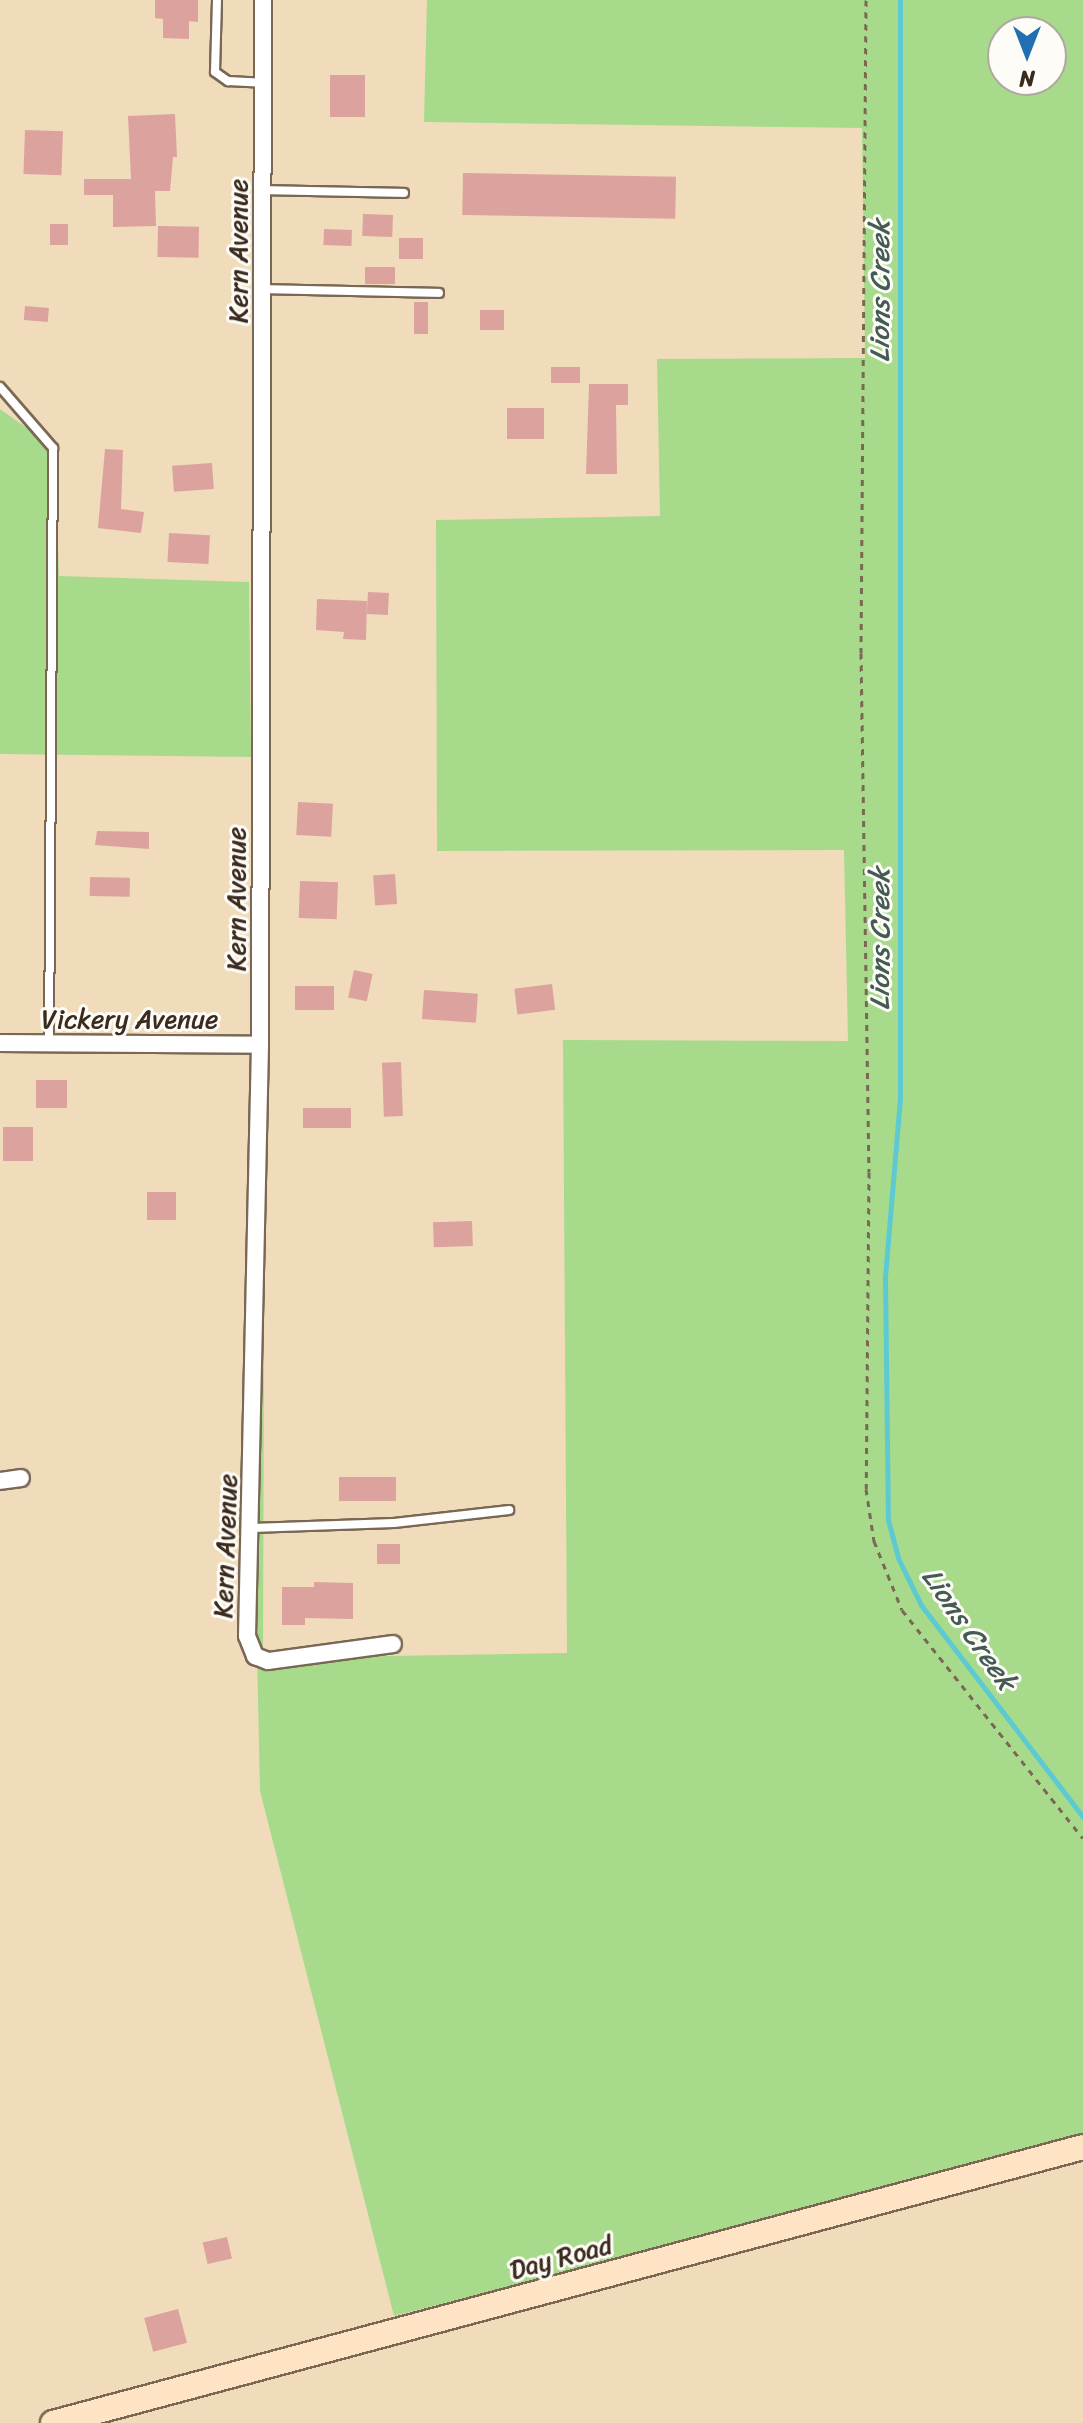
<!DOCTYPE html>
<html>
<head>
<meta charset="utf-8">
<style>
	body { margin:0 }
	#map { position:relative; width:1083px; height:2423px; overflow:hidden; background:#f0dcbb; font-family:Sriracha,sans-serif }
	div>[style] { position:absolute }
	.green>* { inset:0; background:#a7db8b }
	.stream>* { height:5px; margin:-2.5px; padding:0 2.5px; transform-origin:2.5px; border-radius:2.5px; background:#5dcad1 }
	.building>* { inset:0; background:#dca29d; transform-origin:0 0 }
	.path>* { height:3px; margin-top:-1.5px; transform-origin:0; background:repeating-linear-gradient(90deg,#7a6855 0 6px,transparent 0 12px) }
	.roads { filter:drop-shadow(2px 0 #7a6855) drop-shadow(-2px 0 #7a6855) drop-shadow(0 2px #7a6855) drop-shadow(0 -2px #7a6855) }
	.lane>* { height:8px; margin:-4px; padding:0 4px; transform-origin:4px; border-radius:4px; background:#fff }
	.street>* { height:16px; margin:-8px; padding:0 8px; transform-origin:8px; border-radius:8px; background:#fff }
	.secondary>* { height:24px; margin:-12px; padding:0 12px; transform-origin:12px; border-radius:12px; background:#fee4c5 }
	span { translate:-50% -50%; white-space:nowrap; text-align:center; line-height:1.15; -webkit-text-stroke:6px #fdfcf7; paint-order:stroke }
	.street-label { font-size:26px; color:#3b2a1e }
	.water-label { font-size:28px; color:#455a54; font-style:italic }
	.north { position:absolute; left:987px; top:16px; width:80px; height:80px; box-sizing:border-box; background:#fdfcf7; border:2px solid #afa8a0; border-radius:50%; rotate:180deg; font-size:22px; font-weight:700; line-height:32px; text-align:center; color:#3b2a1e }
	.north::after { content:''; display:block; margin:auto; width:28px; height:36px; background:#1f6fb2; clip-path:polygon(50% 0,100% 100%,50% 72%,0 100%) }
</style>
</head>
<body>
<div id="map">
	<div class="green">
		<div style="clip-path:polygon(evenodd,427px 0,1083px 0,1083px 2139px,394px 2316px,260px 1791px,255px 1557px,265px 1044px,263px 1658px,567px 1653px,563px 1040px,848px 1041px,844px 850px,437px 851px,436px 520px,660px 516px,657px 359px,865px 358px,862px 128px,424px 122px,427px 0,1003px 32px,1051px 32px,1051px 80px,1003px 80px,1003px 32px)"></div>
		<div style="clip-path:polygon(0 409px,55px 448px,59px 576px,249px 582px,251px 757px,0 754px)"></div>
	</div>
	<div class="stream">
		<div style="left:900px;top:0;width:1098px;rotate:90deg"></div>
		<div style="left:900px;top:1098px;width:181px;rotate:94.8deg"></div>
		<div style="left:885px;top:1278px;width:242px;rotate:89.3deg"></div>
		<div style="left:888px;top:1520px;width:39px;rotate:75deg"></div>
		<div style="left:898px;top:1558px;width:52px;rotate:63.9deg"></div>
		<div style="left:921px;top:1605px;width:267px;rotate:52.6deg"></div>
	</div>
	<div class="building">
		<div style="clip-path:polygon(155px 0,198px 0,198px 22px,189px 21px,189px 39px,163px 38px,163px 19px,155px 18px)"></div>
		<div style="left:330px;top:75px;width:35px;height:42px"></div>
		<div style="clip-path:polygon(175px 114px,177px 157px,173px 157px,170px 191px,155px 191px,156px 226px,113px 227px,113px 195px,84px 195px,84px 179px,131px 179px,128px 116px)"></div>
		<div style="left:25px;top:130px;width:38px;height:44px;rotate:2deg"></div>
		<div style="left:463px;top:173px;width:213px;height:42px;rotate:1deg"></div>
		<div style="left:363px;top:214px;width:30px;height:22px;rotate:2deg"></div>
		<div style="left:50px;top:224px;width:18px;height:21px"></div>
		<div style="left:158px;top:226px;width:41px;height:31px;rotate:1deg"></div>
		<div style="left:324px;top:229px;width:28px;height:16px;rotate:2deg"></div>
		<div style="left:399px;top:238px;width:24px;height:21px"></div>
		<div style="left:365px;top:267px;width:30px;height:17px"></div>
		<div style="left:414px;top:302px;width:14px;height:32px"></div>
		<div style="left:25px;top:306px;width:24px;height:14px;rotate:5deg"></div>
		<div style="left:480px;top:310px;width:24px;height:20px"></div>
		<div style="left:551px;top:367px;width:29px;height:16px"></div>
		<div style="clip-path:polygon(589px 384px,628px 384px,628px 405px,616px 405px,617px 474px,586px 474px)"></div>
		<div style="left:507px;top:408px;width:37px;height:31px"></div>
		<div style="clip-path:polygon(105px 449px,123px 450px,121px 509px,144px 512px,141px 533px,98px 528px)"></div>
		<div style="left:212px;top:463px;width:26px;height:40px;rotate:86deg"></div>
		<div style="left:169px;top:533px;width:41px;height:29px;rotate:3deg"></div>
		<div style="left:368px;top:592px;width:21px;height:22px;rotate:3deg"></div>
		<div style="clip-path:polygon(317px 599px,367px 601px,366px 640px,343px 639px,344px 632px,316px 630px)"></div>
		<div style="left:298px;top:802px;width:35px;height:33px;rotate:3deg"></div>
		<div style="clip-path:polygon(97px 831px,149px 832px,149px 849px,95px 845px)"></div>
		<div style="left:395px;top:874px;width:30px;height:22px;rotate:86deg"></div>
		<div style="left:90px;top:877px;width:40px;height:19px;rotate:1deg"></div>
		<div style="left:300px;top:881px;width:38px;height:37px;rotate:2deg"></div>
		<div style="left:354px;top:970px;width:19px;height:28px;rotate:12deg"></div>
		<div style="left:552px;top:984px;width:26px;height:38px;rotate:83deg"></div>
		<div style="left:295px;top:986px;width:39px;height:24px"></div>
		<div style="left:424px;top:990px;width:54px;height:29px;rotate:4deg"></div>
		<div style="left:401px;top:1062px;width:54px;height:19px;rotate:88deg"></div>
		<div style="left:36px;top:1080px;width:31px;height:28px"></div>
		<div style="left:303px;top:1108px;width:48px;height:20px"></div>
		<div style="left:3px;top:1127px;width:30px;height:34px"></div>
		<div style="left:176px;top:1192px;width:28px;height:29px;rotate:90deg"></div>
		<div style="left:472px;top:1221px;width:25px;height:39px;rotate:88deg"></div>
		<div style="left:339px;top:1477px;width:57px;height:24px"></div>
		<div style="left:377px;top:1544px;width:23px;height:20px"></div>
		<div style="clip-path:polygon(314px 1582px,353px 1583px,353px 1619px,305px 1618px,305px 1625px,282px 1625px,282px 1587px,314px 1587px)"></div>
		<div style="left:227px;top:2237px;width:22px;height:25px;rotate:77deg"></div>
		<div style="left:178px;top:2309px;width:35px;height:35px;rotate:75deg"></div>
	</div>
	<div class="path">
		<div style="left:866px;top:0;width:653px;rotate:90.44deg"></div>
		<div style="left:861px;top:653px;width:519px;rotate:89.12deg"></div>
		<div style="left:869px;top:1172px;width:317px;rotate:90.5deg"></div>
		<div style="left:866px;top:1489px;width:53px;rotate:81.3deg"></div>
		<div style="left:874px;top:1541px;width:74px;rotate:67.9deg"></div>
		<div style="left:902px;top:1610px;width:291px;rotate:51.6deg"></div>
	</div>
	<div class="roads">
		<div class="lane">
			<div style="left:217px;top:0;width:72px;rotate:91.6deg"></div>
			<div style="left:215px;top:72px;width:16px;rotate:35deg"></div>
			<div style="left:228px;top:81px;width:34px;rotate:3deg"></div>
			<div style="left:263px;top:190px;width:141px;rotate:1.2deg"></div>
			<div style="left:263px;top:289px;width:176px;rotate:1.3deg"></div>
			<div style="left:0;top:387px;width:81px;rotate:49deg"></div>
			<div style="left:53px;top:448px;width:596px;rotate:90.38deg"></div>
			<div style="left:252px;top:1528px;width:142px;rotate:-2deg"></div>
			<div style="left:394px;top:1523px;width:116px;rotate:-6.4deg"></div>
		</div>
		<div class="street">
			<div style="left:263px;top:0;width:1045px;rotate:90.16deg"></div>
			<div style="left:260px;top:1045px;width:591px;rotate:91.26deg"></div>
			<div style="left:247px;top:1636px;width:22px;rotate:68deg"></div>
			<div style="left:255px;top:1656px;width:14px;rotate:21deg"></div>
			<div style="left:268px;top:1661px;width:126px;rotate:-7.7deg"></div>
			<div style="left:0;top:1043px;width:260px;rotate:0.4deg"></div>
			<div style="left:0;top:1481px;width:21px;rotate:-8deg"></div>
		</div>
		<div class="secondary">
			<div style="left:53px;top:2423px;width:1066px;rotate:-15deg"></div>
		</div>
	</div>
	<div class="street-label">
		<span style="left:239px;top:251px;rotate:-90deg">Kern Avenue</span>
		<span style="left:237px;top:899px;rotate:-90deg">Kern Avenue</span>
		<span style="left:130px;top:1020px">Vickery Avenue</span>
		<span style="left:226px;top:1546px;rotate:-88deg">Kern Avenue</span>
		<span style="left:561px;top:2258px;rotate:-15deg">Day Road</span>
	</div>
	<div class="water-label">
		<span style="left:880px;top:291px;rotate:-90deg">Lions Creek</span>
		<span style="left:880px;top:939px;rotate:-90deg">Lions Creek</span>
		<span style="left:969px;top:1629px;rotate:55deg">Lions Creek</span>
	</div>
	<div class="north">N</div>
</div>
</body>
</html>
